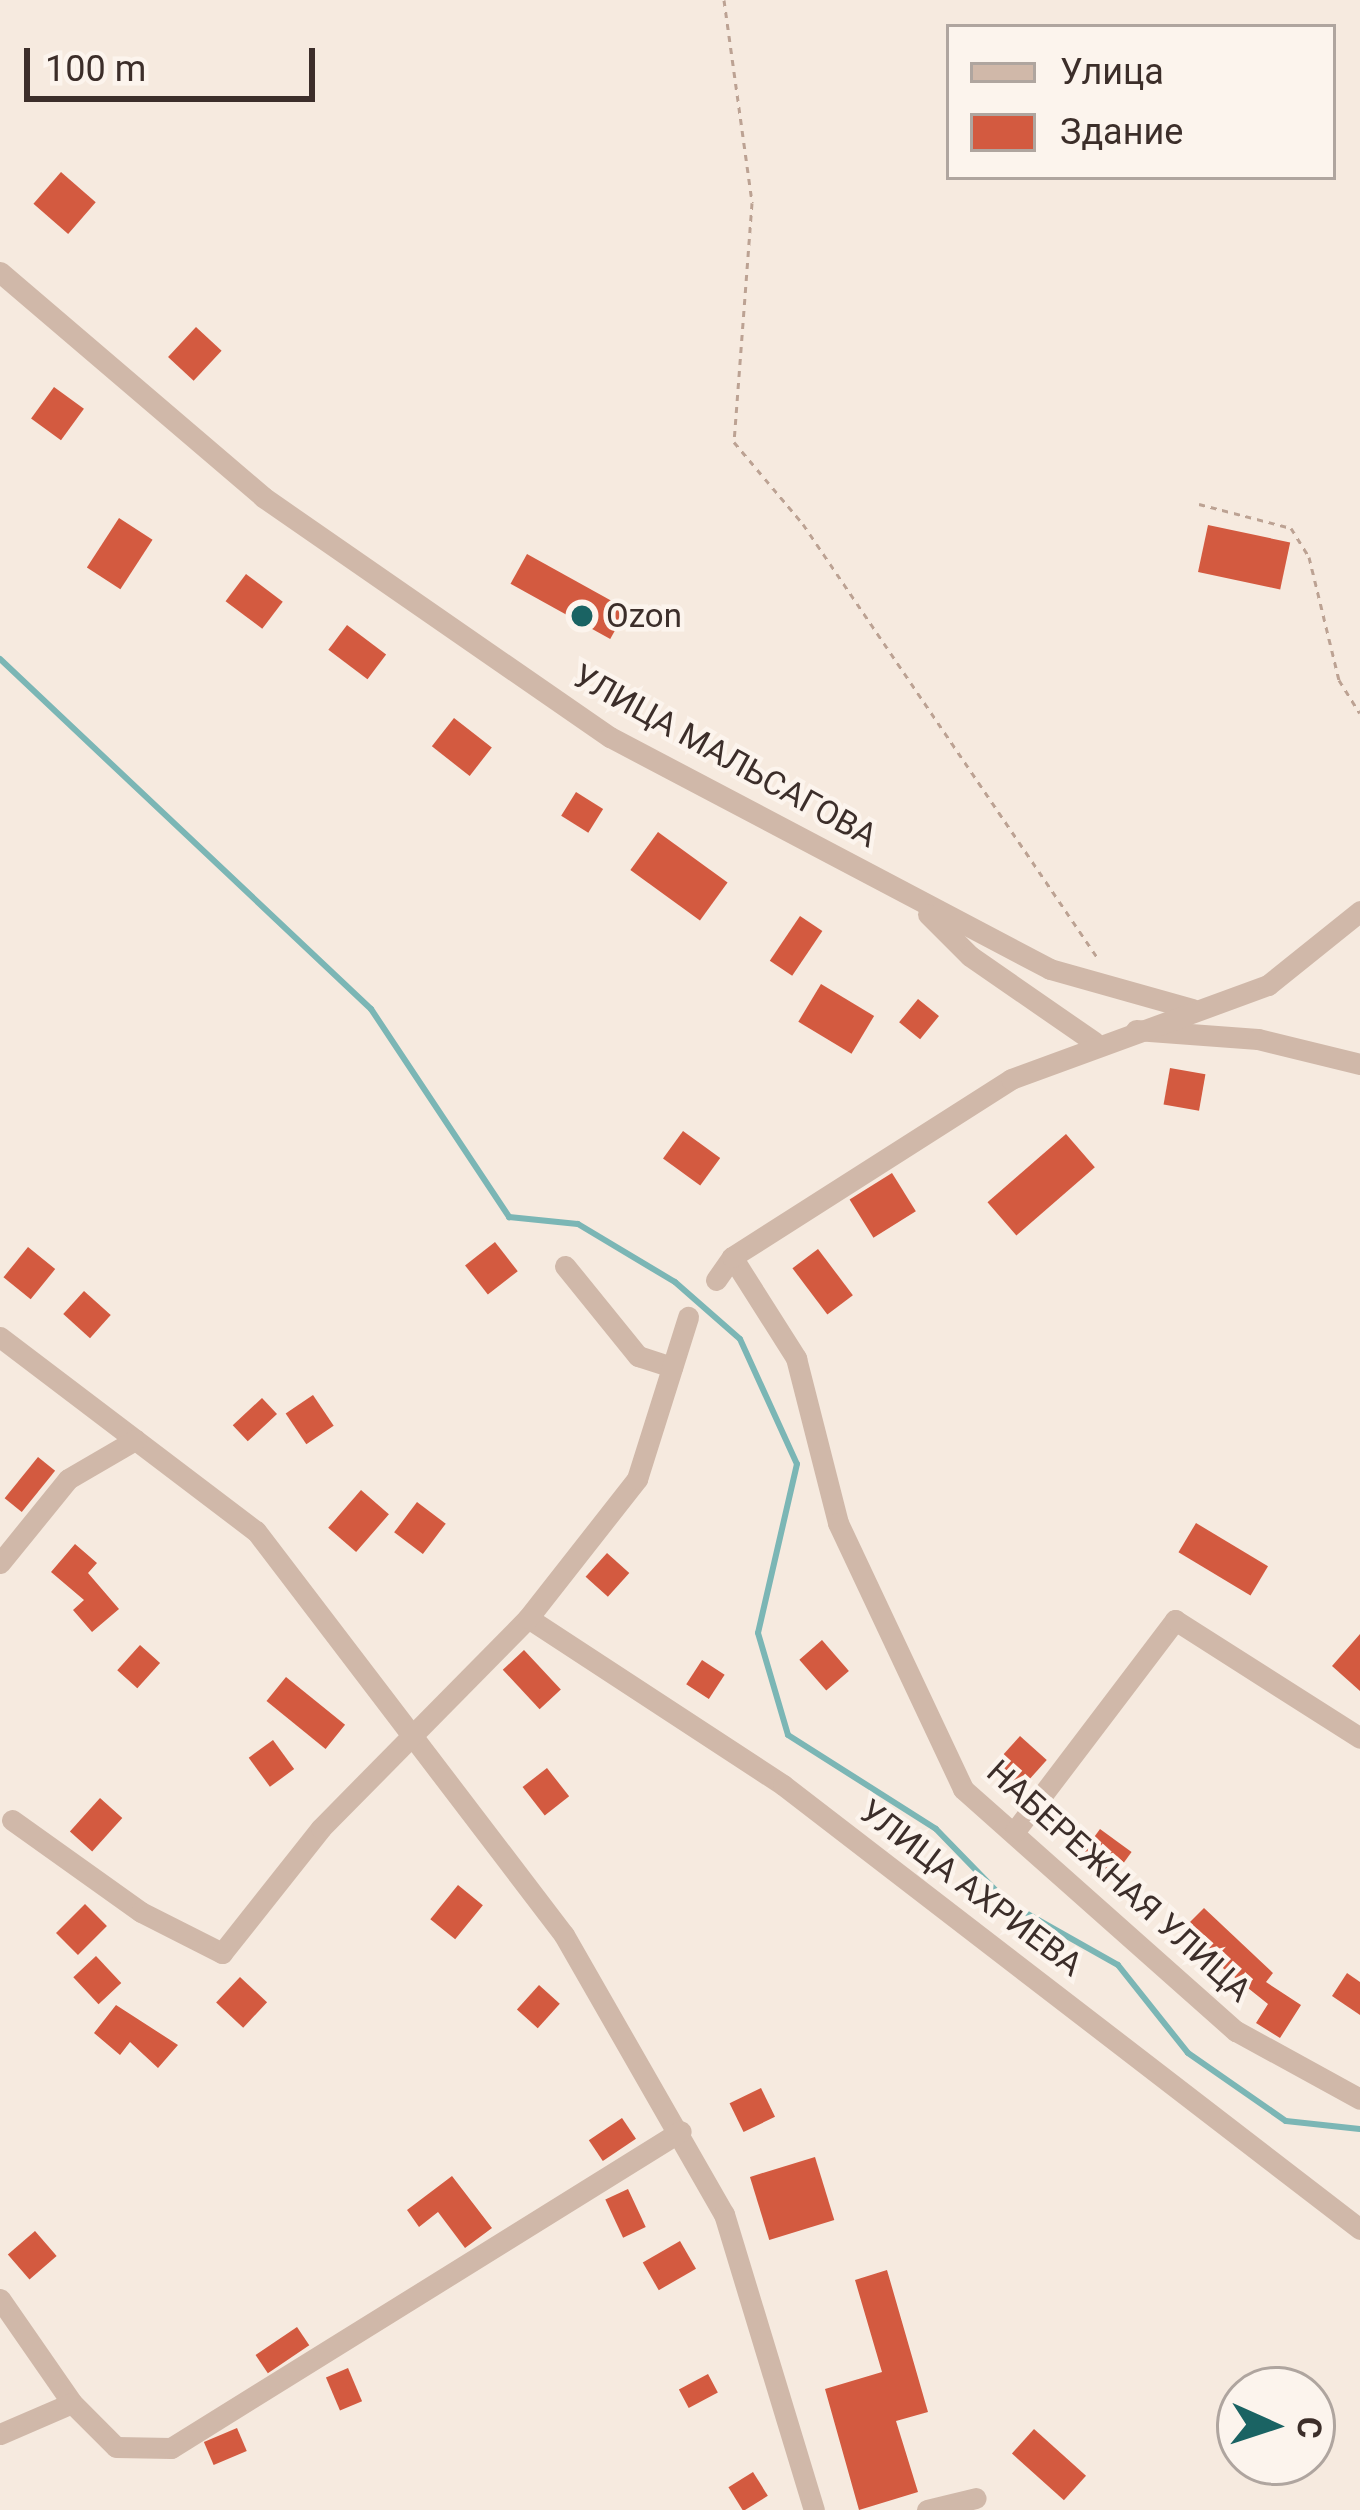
<!DOCTYPE html>
<html>
<head>
<meta charset="utf-8">
<style>
	body { margin:0 }
	#map { position:relative; width:1360px; height:2510px; overflow:hidden; background:#f6eadf; font-family:Roboto,sans-serif }
	div>[style] { position:absolute }
	.stream>* { height:6px; margin:-3px; padding:0 3px; transform-origin:3px; border-radius:3px; background:#7bb6b5 }
	.building>* { inset:0; background:#d35a40; transform-origin:0 0 }
	.path>* { height:3px; margin-top:-1.5px; transform-origin:0; background:repeating-linear-gradient(90deg,#bca293 0 6px,transparent 0 12px) }
	.minor>* { height:21px; margin:-10.5px; padding:0 10.5px; transform-origin:10.5px; border-radius:10.5px; background:#d0b8a9 }
	.dots>* { width:33px; height:33px; translate:-50% -50%; box-sizing:border-box; border:6px solid #fcf4ed; border-radius:50% }
	span { translate:-50% -50%; white-space:nowrap; text-align:center; line-height:1.15; -webkit-text-stroke:9px #fcf4ed; paint-order:stroke }
	.poi-label { font-size:33px; color:#3c2e2a }
	.left { translate:0 -50%; text-align:left }
	.street-label { font-size:33px; color:#3c2e2a }
	.legend { position:absolute; left:946px; top:24px; width:390px; height:156px; box-sizing:border-box; background:#fcf4ed; border:3px solid #afa59f; margin:0; padding:15px 21px; list-style:none; font-size:36px; color:#3c2e2a }
	.legend li { display:flex; align-items:center; gap:24px; height:60px }
	.legend b { width:60px; border:3px solid #afa59f }
	.north { position:absolute; left:1216px; top:2366px; width:120px; height:120px; box-sizing:border-box; background:#fcf4ed; border:3px solid #afa59f; border-radius:50%; rotate:93deg; font-size:33px; font-weight:700; line-height:48px; text-align:center; color:#3c2e2a }
	.north::after { content:''; display:block; margin:auto; width:42px; height:54px; background:#1a6363; clip-path:polygon(50% 0,100% 100%,50% 72%,0 100%) }
	.scale { position:absolute; left:24px; top:48px; width:291px; height:54px; box-sizing:border-box; border:6px solid #3c2e2a; border-top:0; padding-left:15px; font-size:36px; line-height:42px; white-space:nowrap; color:#3c2e2a; -webkit-text-stroke:9px #fcf4ed; paint-order:stroke }
</style>
</head>
<body>
<div id="map">
	<div class="stream">
		<div style="left:0;top:659px;width:510px;rotate:43.33deg"></div>
		<div style="left:371px;top:1009px;width:250px;rotate:56.4deg"></div>
		<div style="left:509px;top:1217px;width:69px;rotate:5.8deg"></div>
		<div style="left:578px;top:1224px;width:113px;rotate:30.9deg"></div>
		<div style="left:675px;top:1282px;width:86px;rotate:41.2deg"></div>
		<div style="left:740px;top:1339px;width:137px;rotate:65.5deg"></div>
		<div style="left:797px;top:1464px;width:173px;rotate:103deg"></div>
		<div style="left:758px;top:1633px;width:106px;rotate:73.6deg"></div>
		<div style="left:788px;top:1735px;width:175px;rotate:32.4deg"></div>
		<div style="left:936px;top:1829px;width:103px;rotate:45.8deg"></div>
		<div style="left:1008px;top:1903px;width:126px;rotate:29.4deg"></div>
		<div style="left:1118px;top:1965px;width:112px;rotate:51.5deg"></div>
		<div style="left:1188px;top:2053px;width:119px;rotate:34.8deg"></div>
		<div style="left:1286px;top:2121px;width:74px;rotate:6.2deg"></div>
	</div>
	<div class="building">
		<div style="left:61px;top:172px;width:46px;height:42px;rotate:41deg"></div>
		<div style="left:196px;top:327px;width:35px;height:41px;rotate:43deg"></div>
		<div style="left:54px;top:387px;width:37px;height:39px;rotate:36deg"></div>
		<div style="left:119px;top:518px;width:40px;height:59px;rotate:33deg"></div>
		<div style="left:1208px;top:525px;width:84px;height:48px;rotate:12deg"></div>
		<div style="left:527px;top:554px;width:114px;height:34px;rotate:29deg"></div>
		<div style="left:246px;top:574px;width:46px;height:34px;rotate:37deg"></div>
		<div style="left:347px;top:625px;width:49px;height:31px;rotate:37deg"></div>
		<div style="left:454px;top:718px;width:48px;height:36px;rotate:38deg"></div>
		<div style="left:576px;top:792px;width:32px;height:28px;rotate:32deg"></div>
		<div style="left:658px;top:832px;width:86px;height:47px;rotate:36deg"></div>
		<div style="left:800px;top:916px;width:27px;height:54px;rotate:34deg"></div>
		<div style="left:821px;top:984px;width:62px;height:44px;rotate:31deg"></div>
		<div style="left:918px;top:999px;width:27px;height:30px;rotate:39deg"></div>
		<div style="left:1170px;top:1068px;width:36px;height:37px;rotate:10deg"></div>
		<div style="left:683px;top:1131px;width:46px;height:34px;rotate:36deg"></div>
		<div style="left:1066px;top:1134px;width:44px;height:104px;rotate:49deg"></div>
		<div style="left:892px;top:1173px;width:45px;height:50px;rotate:58deg"></div>
		<div style="left:495px;top:1242px;width:37px;height:38px;rotate:52deg"></div>
		<div style="left:28px;top:1247px;width:35px;height:39px;rotate:39deg"></div>
		<div style="left:818px;top:1249px;width:58px;height:32px;rotate:53deg"></div>
		<div style="left:84px;top:1291px;width:36px;height:31px;rotate:42deg"></div>
		<div style="left:313px;top:1395px;width:37px;height:33px;rotate:56deg"></div>
		<div style="left:262px;top:1398px;width:22px;height:40px;rotate:47deg"></div>
		<div style="left:38px;top:1457px;width:22px;height:53px;rotate:39deg"></div>
		<div style="left:361px;top:1490px;width:37px;height:50px;rotate:41deg"></div>
		<div style="left:417px;top:1502px;width:36px;height:38px;rotate:37deg"></div>
		<div style="left:1196px;top:1523px;width:84px;height:34px;rotate:31deg"></div>
		<div style="clip-path:polygon(75px 1544px,97px 1563px,88px 1573px,119px 1609px,92px 1632px,73px 1610px,84px 1600px,51px 1572px)"></div>
		<div style="left:607px;top:1553px;width:30px;height:32px;rotate:42deg"></div>
		<div style="clip-path:polygon(1360px 1634px,1360px 1691px,1332px 1666px)"></div>
		<div style="left:822px;top:1640px;width:41px;height:30px;rotate:49deg"></div>
		<div style="left:140px;top:1645px;width:27px;height:34px;rotate:42deg"></div>
		<div style="left:524px;top:1650px;width:54px;height:29px;rotate:47deg"></div>
		<div style="left:702px;top:1660px;width:27px;height:29px;rotate:33deg"></div>
		<div style="left:286px;top:1677px;width:76px;height:31px;rotate:39deg"></div>
		<div style="left:1020px;top:1736px;width:36px;height:39px;rotate:42deg"></div>
		<div style="left:273px;top:1740px;width:36px;height:30px;rotate:54deg"></div>
		<div style="left:547px;top:1768px;width:36px;height:31px;rotate:52deg"></div>
		<div style="left:100px;top:1798px;width:30px;height:45px;rotate:42deg"></div>
		<div style="left:1100px;top:1829px;width:39px;height:29px;rotate:36deg"></div>
		<div style="left:458px;top:1885px;width:32px;height:44px;rotate:39deg"></div>
		<div style="left:85px;top:1904px;width:31px;height:41px;rotate:45deg"></div>
		<div style="clip-path:polygon(1204px 1908px,1273px 1973px,1266px 1982px,1301px 2005px,1280px 2038px,1256px 2023px,1268px 2004px,1179px 1933px)"></div>
		<div style="left:96px;top:1956px;width:37px;height:31px;rotate:47deg"></div>
		<div style="clip-path:polygon(1347px 1973px,1360px 1982px,1360px 2015px,1332px 1996px)"></div>
		<div style="left:240px;top:1977px;width:37px;height:35px;rotate:43deg"></div>
		<div style="left:539px;top:1985px;width:28px;height:33px;rotate:42deg"></div>
		<div style="clip-path:polygon(116px 2005px,178px 2045px,158px 2068px,130px 2042px,120px 2055px,94px 2033px)"></div>
		<div style="left:761px;top:2088px;width:32px;height:35px;rotate:64deg"></div>
		<div style="left:622px;top:2118px;width:25px;height:40px;rotate:56deg"></div>
		<div style="left:815px;top:2157px;width:66px;height:68px;rotate:73deg"></div>
		<div style="clip-path:polygon(452px 2176px,492px 2228px,465px 2248px,438px 2212px,419px 2227px,407px 2210px)"></div>
		<div style="left:628px;top:2189px;width:42px;height:25px;rotate:65deg"></div>
		<div style="left:35px;top:2231px;width:33px;height:36px;rotate:49deg"></div>
		<div style="left:680px;top:2241px;width:32px;height:43px;rotate:60deg"></div>
		<div style="clip-path:polygon(887px 2270px,928px 2412px,896px 2421px,918px 2492px,859px 2510px,825px 2389px,882px 2372px,855px 2280px)"></div>
		<div style="left:297px;top:2327px;width:22px;height:50px;rotate:56deg"></div>
		<div style="left:348px;top:2368px;width:36px;height:24px;rotate:67deg"></div>
		<div style="left:708px;top:2374px;width:21px;height:33px;rotate:62deg"></div>
		<div style="left:237px;top:2428px;width:25px;height:36px;rotate:67deg"></div>
		<div style="left:1034px;top:2429px;width:70px;height:33px;rotate:42deg"></div>
		<div style="left:753px;top:2472px;width:28px;height:29px;rotate:58deg"></div>
	</div>
	<div class="path">
		<div style="left:724px;top:0;width:205px;rotate:82.1deg"></div>
		<div style="left:752px;top:203px;width:240px;rotate:94.3deg"></div>
		<div style="left:734px;top:442px;width:107px;rotate:49.9deg"></div>
		<div style="left:803px;top:524px;width:527px;rotate:55.83deg"></div>
		<div style="left:1199px;top:504px;width:95px;rotate:14.6deg"></div>
		<div style="left:1291px;top:528px;width:34px;rotate:58deg"></div>
		<div style="left:1309px;top:557px;width:127px;rotate:76.3deg"></div>
		<div style="left:1339px;top:680px;width:39px;rotate:58deg"></div>
	</div>
	<div class="minor">
		<div style="left:0;top:272px;width:346px;rotate:40.5deg"></div>
		<div style="left:263px;top:497px;width:422px;rotate:34.7deg"></div>
		<div style="left:610px;top:737px;width:497px;rotate:27.8deg"></div>
		<div style="left:1050px;top:969px;width:148px;rotate:15.7deg"></div>
		<div style="left:928px;top:914px;width:59px;rotate:45deg"></div>
		<div style="left:970px;top:956px;width:151px;rotate:34.7deg"></div>
		<div style="left:1136px;top:1030px;width:122px;rotate:4.2deg"></div>
		<div style="left:1258px;top:1039px;width:105px;rotate:13.8deg"></div>
		<div style="left:732px;top:1257px;width:120px;rotate:57.6deg"></div>
		<div style="left:796px;top:1358px;width:170px;rotate:75.7deg"></div>
		<div style="left:838px;top:1523px;width:294px;rotate:64.8deg"></div>
		<div style="left:963px;top:1789px;width:365px;rotate:41.6deg"></div>
		<div style="left:1236px;top:2031px;width:141px;rotate:28.7deg"></div>
		<div style="left:565px;top:1266px;width:116px;rotate:51deg"></div>
		<div style="left:638px;top:1356px;width:36px;rotate:18deg"></div>
		<div style="left:716px;top:1280px;width:28px;rotate:-55deg"></div>
		<div style="left:732px;top:1257px;width:331px;rotate:-32.5deg"></div>
		<div style="left:1011px;top:1079px;width:274px;rotate:-20.1deg"></div>
		<div style="left:1268px;top:985px;width:118px;rotate:-38.8deg"></div>
		<div style="left:0;top:1337px;width:321px;rotate:37.2deg"></div>
		<div style="left:256px;top:1531px;width:508px;rotate:52.68deg"></div>
		<div style="left:564px;top:1935px;width:322px;rotate:60.2deg"></div>
		<div style="left:724px;top:2214px;width:309px;rotate:73.1deg"></div>
		<div style="left:0;top:1563px;width:108px;rotate:-51deg"></div>
		<div style="left:68px;top:1479px;width:78px;rotate:-30.2deg"></div>
		<div style="left:528px;top:1618px;width:305px;rotate:33.2deg"></div>
		<div style="left:783px;top:1785px;width:728px;rotate:37.58deg"></div>
		<div style="left:12px;top:1820px;width:158px;rotate:35.5deg"></div>
		<div style="left:141px;top:1912px;width:91px;rotate:26.8deg"></div>
		<div style="left:222px;top:1953px;width:159px;rotate:-51.6deg"></div>
		<div style="left:321px;top:1828px;width:295px;rotate:-45.4deg"></div>
		<div style="left:528px;top:1618px;width:177px;rotate:-51.9deg"></div>
		<div style="left:637px;top:1479px;width:170px;rotate:-72.5deg"></div>
		<div style="left:1015px;top:1831px;width:265px;rotate:-52.8deg"></div>
		<div style="left:1175px;top:1620px;width:219px;rotate:32.5deg"></div>
		<div style="left:0;top:2299px;width:126px;rotate:55.3deg"></div>
		<div style="left:72px;top:2403px;width:62px;rotate:45deg"></div>
		<div style="left:116px;top:2447px;width:55px;rotate:1deg"></div>
		<div style="left:171px;top:2448px;width:600px;rotate:-31.86deg"></div>
		<div style="left:0;top:2434px;width:78px;rotate:-23.3deg"></div>
		<div style="left:927px;top:2510px;width:50px;rotate:-13.8deg"></div>
	</div>
	<div class="dots">
		<div style="left:582px;top:616px;background:#1a6363"></div>
	</div>
	<div class="poi-label">
		<span class="left" style="left:606px;top:616px">Ozon</span>
	</div>
	<div class="street-label">
		<span style="left:725px;top:756px;rotate:29deg">УЛИЦА МАЛЬСАГОВА</span>
		<span style="left:1119px;top:1881px;rotate:42deg">НАБЕРЕЖНАЯ УЛИЦА</span>
		<span style="left:971px;top:1888px;rotate:37deg">УЛИЦА АХРИЕВА</span>
	</div>
	<ul class="legend">
	<li><b style="height:15px;background:#d0b8a9"></b>Улица</li>
	<li><b style="height:33px;background:#d35a40"></b>Здание</li>
	</ul>
	<div class="north">С</div>
	<div class="scale">100 m</div>
</div>
</body>
</html>
